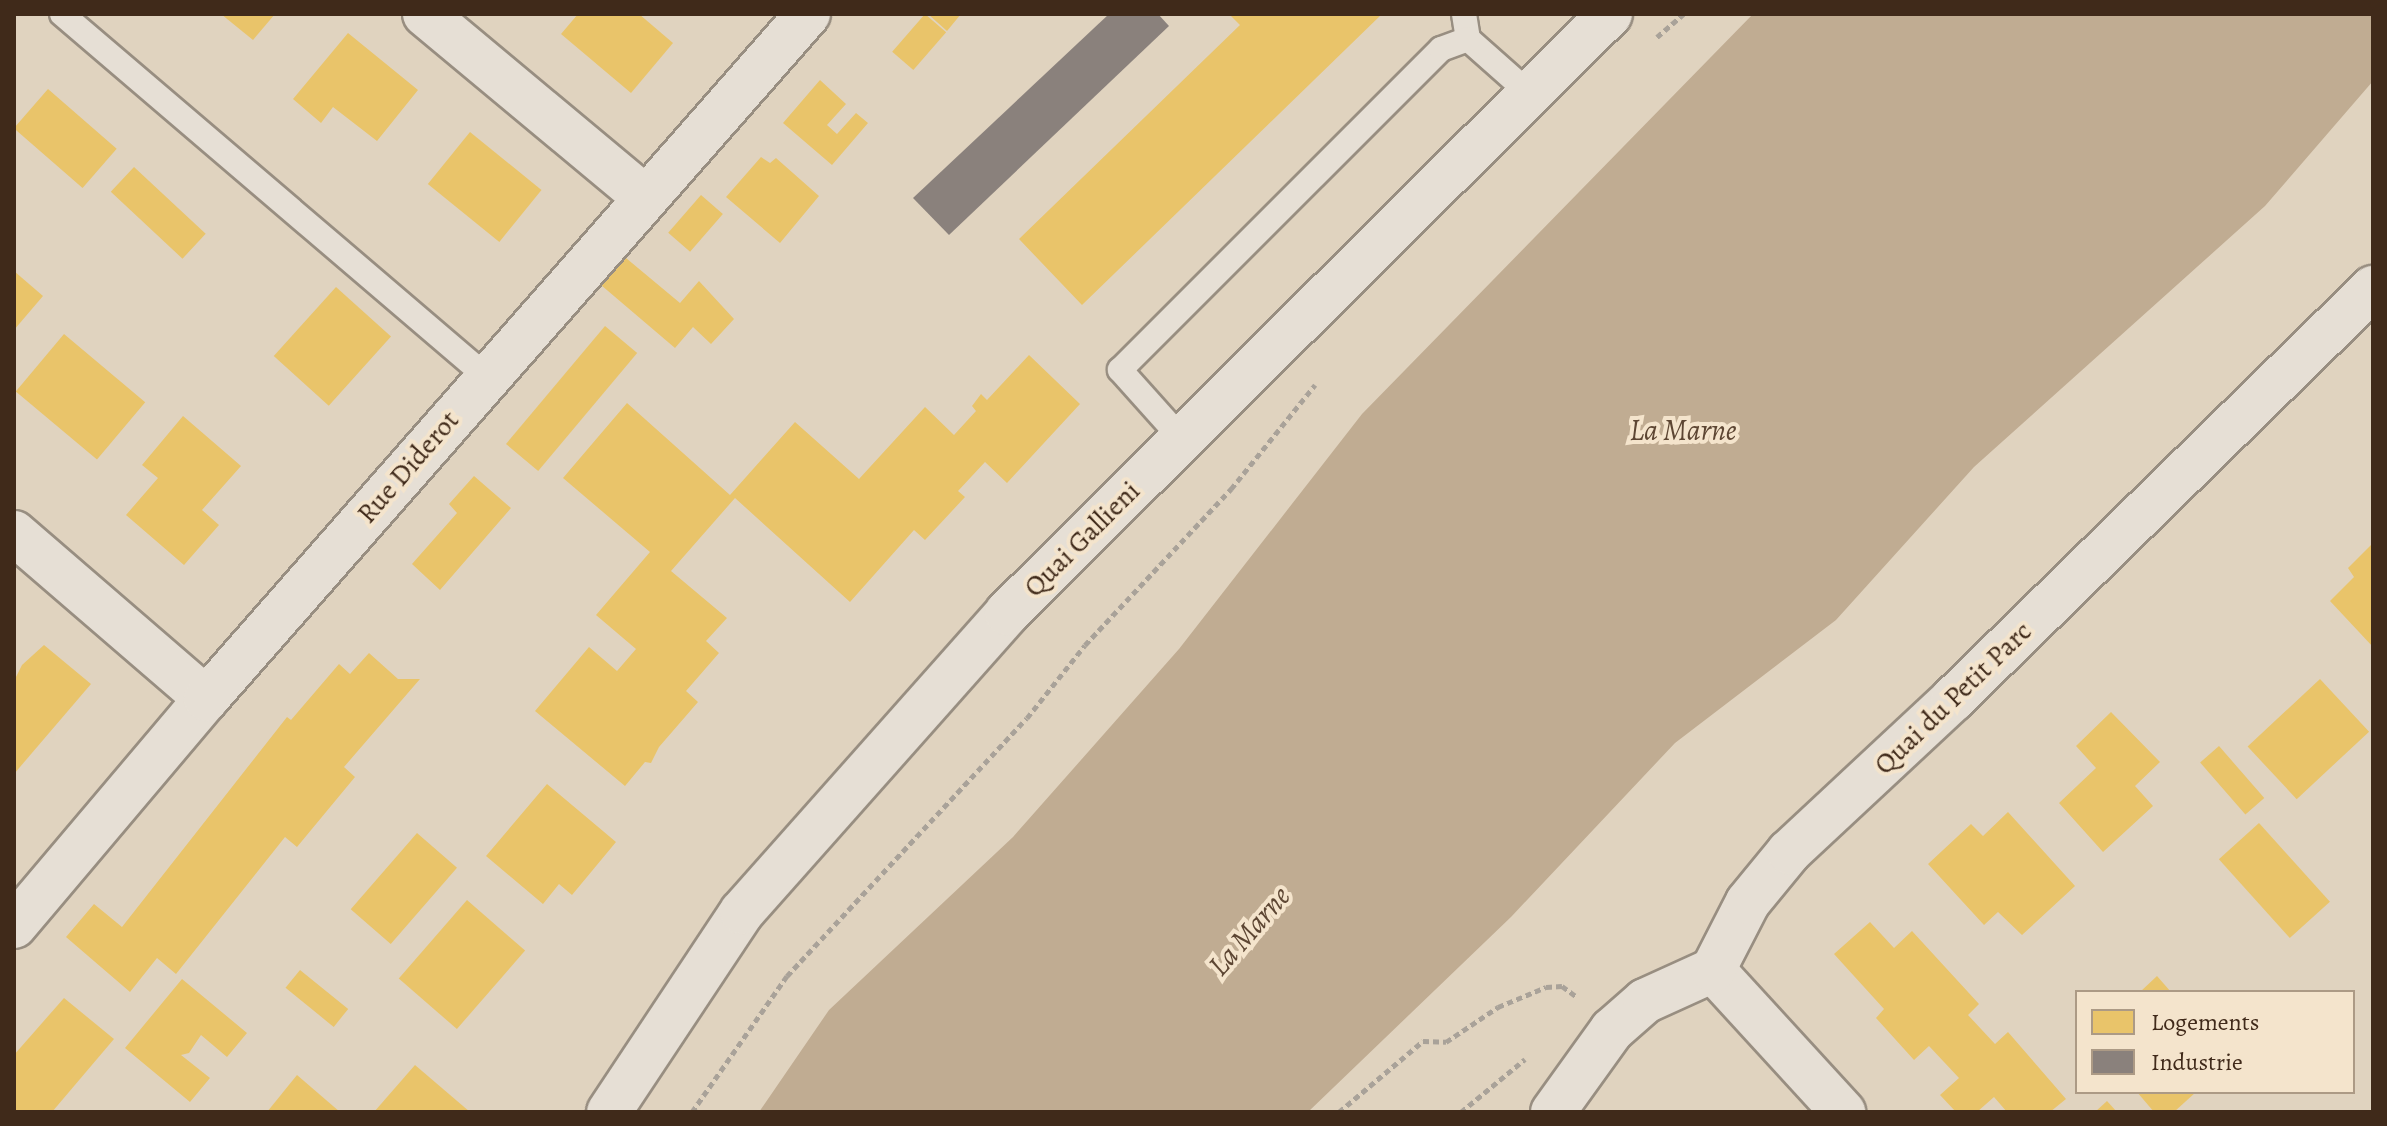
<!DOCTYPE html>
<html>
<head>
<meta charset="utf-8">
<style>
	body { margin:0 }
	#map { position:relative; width:2387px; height:1126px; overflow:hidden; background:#e0d3bf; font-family:Alegreya,serif }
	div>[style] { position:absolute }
	.water>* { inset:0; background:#c0ac92 }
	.homes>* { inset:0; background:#e9c46a; transform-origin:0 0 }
	.industry>* { inset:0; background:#8a817c }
	.path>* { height:5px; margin-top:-2.5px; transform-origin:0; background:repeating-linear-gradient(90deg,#a9a299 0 6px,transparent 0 10px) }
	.roads { filter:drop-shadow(2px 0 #988e81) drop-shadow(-2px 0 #988e81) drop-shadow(0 2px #988e81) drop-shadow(0 -2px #988e81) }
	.service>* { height:24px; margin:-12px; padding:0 12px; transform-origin:12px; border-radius:12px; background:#e6dfd5 }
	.minor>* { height:44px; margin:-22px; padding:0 22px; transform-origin:22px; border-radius:22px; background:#e6dfd5 }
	span { translate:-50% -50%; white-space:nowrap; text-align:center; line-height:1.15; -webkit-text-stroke:8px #f4e4cc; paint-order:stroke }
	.street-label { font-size:28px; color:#402a1a }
	.water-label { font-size:30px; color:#5d4633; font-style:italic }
	.frame { position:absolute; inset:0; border:16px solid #402a1a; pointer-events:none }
	.legend { position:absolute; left:2075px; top:990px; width:280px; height:104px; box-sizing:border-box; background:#f4e4cc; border:2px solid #ac9a85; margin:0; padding:10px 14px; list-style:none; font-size:24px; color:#402a1a }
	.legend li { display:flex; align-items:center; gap:16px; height:40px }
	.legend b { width:40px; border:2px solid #ac9a85 }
</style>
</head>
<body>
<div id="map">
	<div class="water">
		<div style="clip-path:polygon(1753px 14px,2373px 14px,2373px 81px,2265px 206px,1974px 467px,1836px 620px,1675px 743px,1511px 917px,1308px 1112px,759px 1112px,829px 1010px,1013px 837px,1179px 649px,1362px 414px)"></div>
	</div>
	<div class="homes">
		<div style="clip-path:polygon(221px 14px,275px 14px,253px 40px)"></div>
		<div style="clip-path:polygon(578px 14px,639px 14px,673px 43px,631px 93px,561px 34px)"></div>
		<div style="left:925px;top:14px;width:28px;height:50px;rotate:41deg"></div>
		<div style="clip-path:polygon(928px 14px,961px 14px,947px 31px)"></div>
		<div style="clip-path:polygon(1229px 14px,1382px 14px,1082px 305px,1019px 239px,1240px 25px)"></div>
		<div style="clip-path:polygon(348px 33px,418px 90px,377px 141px,333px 107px,321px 123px,293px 99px)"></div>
		<div style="clip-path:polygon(820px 80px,846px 104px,827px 125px,837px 134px,856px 113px,868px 123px,832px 165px,783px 123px)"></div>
		<div style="left:48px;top:89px;width:91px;height:52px;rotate:41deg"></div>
		<div style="left:470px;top:132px;width:92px;height:67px;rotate:39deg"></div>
		<div style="clip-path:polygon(761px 157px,770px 163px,776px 158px,819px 196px,780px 243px,726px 197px)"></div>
		<div style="left:134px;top:167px;width:98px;height:34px;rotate:43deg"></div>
		<div style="left:701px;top:195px;width:29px;height:50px;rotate:41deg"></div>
		<div style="clip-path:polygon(626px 258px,680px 303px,699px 281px,734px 319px,711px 344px,693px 327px,675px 348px,601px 285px)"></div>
		<div style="clip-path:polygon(14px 271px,43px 296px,14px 330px)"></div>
		<div style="left:336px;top:287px;width:74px;height:93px;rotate:42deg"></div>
		<div style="left:605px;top:326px;width:42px;height:154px;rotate:40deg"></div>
		<div style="left:64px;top:334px;width:106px;height:75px;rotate:40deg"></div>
		<div style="clip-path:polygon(1029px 355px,1080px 404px,1007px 483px,985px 462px,958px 491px,965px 497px,925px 540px,914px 530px,850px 602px,735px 498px,671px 571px,727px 618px,706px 641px,719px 653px,686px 691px,698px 702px,659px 747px,651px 763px,645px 762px,625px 786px,535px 711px,589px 647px,617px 671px,636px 649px,596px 615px,650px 552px,563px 478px,627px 403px,730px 495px,795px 422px,859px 479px,925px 407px,954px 435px,976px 411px,972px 406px,981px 394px,987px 400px)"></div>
		<div style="clip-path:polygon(183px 416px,241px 466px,202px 510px,219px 525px,184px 565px,126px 515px,158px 478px,142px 465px)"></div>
		<div style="clip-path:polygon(474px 476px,511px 508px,440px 590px,412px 564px,457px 513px,449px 504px)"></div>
		<div style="clip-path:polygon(2373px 543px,2373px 647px,2330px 601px,2354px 577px,2348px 568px)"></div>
		<div style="clip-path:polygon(44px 645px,91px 684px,14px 774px,14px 681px,22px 665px)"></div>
		<div style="clip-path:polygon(369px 653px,398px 679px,420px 679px,344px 767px,355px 777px,297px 847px,285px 837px,176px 974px,157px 958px,130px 992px,66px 937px,94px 904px,122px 927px,287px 717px,291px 720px,339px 664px,350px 674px)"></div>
		<div style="left:2320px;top:679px;width:72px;height:99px;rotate:47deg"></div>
		<div style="clip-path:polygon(2111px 712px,2160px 762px,2135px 786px,2153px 806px,2103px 852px,2059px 803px,2096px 768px,2076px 746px)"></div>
		<div style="left:2219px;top:746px;width:69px;height:25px;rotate:49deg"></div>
		<div style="clip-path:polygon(547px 784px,616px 842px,572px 895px,559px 884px,543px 904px,486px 856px)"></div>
		<div style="clip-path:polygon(2008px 812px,2075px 886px,2022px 935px,1998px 912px,1984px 925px,1928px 864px,1971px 824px,1983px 836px)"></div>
		<div style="left:2259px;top:823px;width:106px;height:54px;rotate:48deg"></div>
		<div style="left:417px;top:833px;width:53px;height:101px;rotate:41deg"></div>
		<div style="left:467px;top:900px;width:77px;height:104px;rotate:41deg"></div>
		<div style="clip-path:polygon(1870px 922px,1894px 948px,1912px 931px,1979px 1004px,1968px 1015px,1995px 1044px,2008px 1032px,2066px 1099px,2050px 1112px,2007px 1112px,1994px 1097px,1977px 1112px,1956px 1112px,1940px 1095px,1959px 1078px,1929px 1046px,1914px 1060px,1876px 1018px,1884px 1009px,1834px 954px)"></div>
		<div style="left:300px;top:970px;width:62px;height:23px;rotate:39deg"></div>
		<div style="clip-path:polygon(2157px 976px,2171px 992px,2140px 992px)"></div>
		<div style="clip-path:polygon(182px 979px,247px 1033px,227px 1057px,201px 1035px,189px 1053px,181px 1055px,210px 1078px,190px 1102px,125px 1048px)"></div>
		<div style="clip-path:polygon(64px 998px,114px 1039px,52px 1112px,14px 1112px,14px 1055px)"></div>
		<div style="clip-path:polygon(415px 1065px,470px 1112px,374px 1112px)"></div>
		<div style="clip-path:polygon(297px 1075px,340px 1112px,267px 1112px)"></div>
		<div style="clip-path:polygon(2137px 1092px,2196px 1092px,2174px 1112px,2154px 1112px)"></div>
		<div style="clip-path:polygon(2107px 1101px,2117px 1112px,2095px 1112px)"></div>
	</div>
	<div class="industry">
		<div style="clip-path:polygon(1109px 14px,1158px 14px,1169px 26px,949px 235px,913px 198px)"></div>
	</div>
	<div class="path">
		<div style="left:1657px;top:37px;width:35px;rotate:-41deg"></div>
		<div style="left:692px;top:1112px;width:166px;rotate:-55.1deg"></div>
		<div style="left:787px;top:976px;width:352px;rotate:-47.1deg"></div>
		<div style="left:1027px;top:718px;width:93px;rotate:-51.5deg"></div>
		<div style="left:1085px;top:645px;width:214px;rotate:-46.9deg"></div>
		<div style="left:1231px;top:489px;width:134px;rotate:-51.1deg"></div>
		<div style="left:1339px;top:1112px;width:110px;rotate:-40.2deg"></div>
		<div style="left:1423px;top:1041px;width:23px;rotate:2deg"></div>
		<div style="left:1446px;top:1042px;width:63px;rotate:-33.9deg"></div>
		<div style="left:1498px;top:1007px;width:52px;rotate:-22.6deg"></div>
		<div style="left:1546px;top:987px;width:16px;rotate:-4deg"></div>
		<div style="left:1562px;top:986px;width:19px;rotate:36deg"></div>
		<div style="left:1461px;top:1112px;width:83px;rotate:-39.6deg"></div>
	</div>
	<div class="roads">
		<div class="service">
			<div style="left:62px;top:14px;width:559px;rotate:40.5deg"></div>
			<div style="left:1464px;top:14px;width:25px;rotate:81deg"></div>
			<div style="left:1468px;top:39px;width:81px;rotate:41.5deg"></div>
			<div style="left:1182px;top:439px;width:93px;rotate:-131.9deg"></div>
			<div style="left:1120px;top:370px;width:454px;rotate:-45deg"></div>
			<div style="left:1441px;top:49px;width:29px;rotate:-20deg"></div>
		</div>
		<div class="minor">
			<div style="left:425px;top:14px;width:286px;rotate:39.8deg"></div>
			<div style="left:14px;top:533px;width:254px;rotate:40.8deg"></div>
			<div style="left:14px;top:926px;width:297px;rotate:-49.8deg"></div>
			<div style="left:206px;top:699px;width:912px;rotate:-48.69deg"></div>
			<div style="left:1713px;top:970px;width:193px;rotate:47.5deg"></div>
			<div style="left:609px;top:1112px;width:240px;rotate:-56.4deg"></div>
			<div style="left:742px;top:912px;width:400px;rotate:-48.4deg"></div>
			<div style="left:1007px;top:613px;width:850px;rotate:-44.81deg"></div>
			<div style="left:1553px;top:1112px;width:101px;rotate:-54.3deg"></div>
			<div style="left:1612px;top:1030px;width:44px;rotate:-41.3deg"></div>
			<div style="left:1645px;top:1001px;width:75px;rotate:-24.5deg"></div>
			<div style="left:1713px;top:970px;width:76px;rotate:-62.8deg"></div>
			<div style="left:1748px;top:902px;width:65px;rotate:-50.6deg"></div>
			<div style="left:1789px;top:852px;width:224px;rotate:-43deg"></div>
			<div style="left:1953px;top:699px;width:588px;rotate:-44.38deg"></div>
		</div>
	</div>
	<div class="street-label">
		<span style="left:408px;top:467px;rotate:-49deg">Rue Diderot</span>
		<span style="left:1082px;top:539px;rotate:-45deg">Quai Gallieni</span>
		<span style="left:1953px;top:698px;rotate:-44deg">Quai du Petit Parc</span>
	</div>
	<div class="water-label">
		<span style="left:1683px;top:430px">La Marne</span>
		<span style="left:1249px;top:931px;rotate:-49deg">La Marne</span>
	</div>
	<div class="frame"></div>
	<ul class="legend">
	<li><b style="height:22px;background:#e9c46a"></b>Logements</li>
	<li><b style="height:22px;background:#8a817c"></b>Industrie</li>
	</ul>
</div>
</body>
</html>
